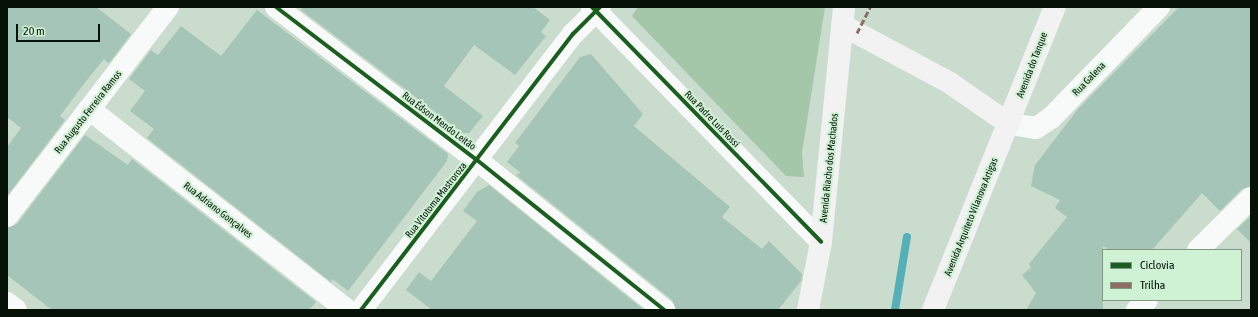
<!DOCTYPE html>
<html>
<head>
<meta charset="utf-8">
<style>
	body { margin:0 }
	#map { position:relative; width:1258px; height:317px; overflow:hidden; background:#cadccd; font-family:"Asap Condensed",sans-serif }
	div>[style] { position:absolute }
	.green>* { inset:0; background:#a4c7aa }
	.stream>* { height:8px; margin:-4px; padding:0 4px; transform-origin:4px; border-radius:4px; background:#56afb6 }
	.building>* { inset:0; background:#a5c5b6 }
	.minor>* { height:22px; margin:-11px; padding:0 11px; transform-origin:11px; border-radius:11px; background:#f7faf8 }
	.tertiary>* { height:22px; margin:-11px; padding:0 11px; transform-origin:11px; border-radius:11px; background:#f7faf8 }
	.secondary>* { height:22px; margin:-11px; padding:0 11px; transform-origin:11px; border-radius:11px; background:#f2f2f2 }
	.quiet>* { height:3px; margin-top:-1.5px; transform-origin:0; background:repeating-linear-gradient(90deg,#8d6e63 0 6px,transparent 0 9px) }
	.cycleway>* { height:4px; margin:-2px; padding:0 2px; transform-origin:2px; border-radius:2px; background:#1b5e20 }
	span { translate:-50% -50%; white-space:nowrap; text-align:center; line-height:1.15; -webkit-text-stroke:4px #cff1d4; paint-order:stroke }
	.street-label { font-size:10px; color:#061208 }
	.frame { position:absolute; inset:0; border:8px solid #061208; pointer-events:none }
	.legend { position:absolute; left:1102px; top:249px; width:140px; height:52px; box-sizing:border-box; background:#cff1d4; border:1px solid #7f9882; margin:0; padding:5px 7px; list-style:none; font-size:12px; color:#061208 }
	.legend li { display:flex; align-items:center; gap:8px; height:20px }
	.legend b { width:20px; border:1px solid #7f9882 }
	.scale { position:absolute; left:16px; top:24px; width:84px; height:18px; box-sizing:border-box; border:2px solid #061208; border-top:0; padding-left:5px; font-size:12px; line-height:14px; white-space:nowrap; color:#061208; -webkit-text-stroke:3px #cff1d4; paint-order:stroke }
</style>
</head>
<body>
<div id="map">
	<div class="green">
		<div style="clip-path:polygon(638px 7px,825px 7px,802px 153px,804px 177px,786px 176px,632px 16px)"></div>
	</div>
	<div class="stream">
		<div style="left:895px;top:310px;width:74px;rotate:-80.7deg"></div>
	</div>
	<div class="building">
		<div style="clip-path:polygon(7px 7px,96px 7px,131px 34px,109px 63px,104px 59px,83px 85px,60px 116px,65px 120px,7px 196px,7px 147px,21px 128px,7px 117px)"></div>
		<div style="clip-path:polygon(303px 7px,533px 7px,550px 20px,541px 32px,546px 36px,515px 75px,474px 45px,444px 86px,483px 116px,469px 133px,463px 133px,301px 10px)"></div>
		<div style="clip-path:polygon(1179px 7px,1251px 7px,1251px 186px,1242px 189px,1220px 211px,1202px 193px,1152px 250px,1109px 250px,1103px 246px,1103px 310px,1026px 310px,1036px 293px,1022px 275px,1031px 268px,1029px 264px,1067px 217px,1055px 208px,1060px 200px,1031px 186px,1035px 165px,1078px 109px)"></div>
		<div style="clip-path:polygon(257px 10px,448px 154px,447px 161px,348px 291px,333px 279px,331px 282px,147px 138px,154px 129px,130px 111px,145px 91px,129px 79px,151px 50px,158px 55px,181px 26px,221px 56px)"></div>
		<div style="clip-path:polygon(591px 54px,643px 114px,634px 126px,730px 207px,722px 217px,762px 249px,769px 241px,802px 274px,801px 281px,778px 310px,676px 310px,672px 300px,516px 175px,521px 173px,507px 162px,519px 146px,515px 143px,580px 57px)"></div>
		<div style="clip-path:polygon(85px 135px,128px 165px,132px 159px,316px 302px,309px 310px,52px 310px,7px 275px,7px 228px,17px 224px)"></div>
		<div style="clip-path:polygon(489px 185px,644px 310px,432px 310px,406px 290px,419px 272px,431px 281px,477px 221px,463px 211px,477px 192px)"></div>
		<div style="clip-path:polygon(1251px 216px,1251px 243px,1237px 229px)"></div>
	</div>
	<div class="minor">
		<div style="left:276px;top:7px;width:253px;rotate:37.3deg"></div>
		<div style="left:477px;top:160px;width:240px;rotate:38.7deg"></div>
		<div style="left:592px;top:7px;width:328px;rotate:45.7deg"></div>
		<div style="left:89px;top:109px;width:327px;rotate:37.9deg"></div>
		<div style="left:1009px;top:124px;width:27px;rotate:8deg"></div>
		<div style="left:1036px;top:128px;width:18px;rotate:-34deg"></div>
		<div style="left:1051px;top:118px;width:155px;rotate:-45.8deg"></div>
		<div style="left:7px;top:216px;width:264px;rotate:-52.4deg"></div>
		<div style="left:1198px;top:250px;width:74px;rotate:-44.5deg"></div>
		<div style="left:361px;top:310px;width:348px;rotate:-52.5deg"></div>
		<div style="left:573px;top:34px;width:38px;rotate:-45deg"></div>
		<div style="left:1137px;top:310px;width:14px;rotate:-45deg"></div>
	</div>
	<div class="tertiary">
		<div style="left:7px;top:303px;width:11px;rotate:38deg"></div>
	</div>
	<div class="secondary">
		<div style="left:842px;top:25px;width:123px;rotate:28.2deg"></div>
		<div style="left:950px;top:83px;width:72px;rotate:34.8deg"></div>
		<div style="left:808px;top:310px;width:69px;rotate:-79.2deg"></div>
		<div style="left:821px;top:242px;width:236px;rotate:-84.4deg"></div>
		<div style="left:933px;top:310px;width:327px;rotate:-68.1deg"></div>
	</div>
	<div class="quiet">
		<div style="left:857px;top:33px;width:29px;rotate:-63deg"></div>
	</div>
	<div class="cycleway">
		<div style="left:276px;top:7px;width:253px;rotate:37.3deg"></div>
		<div style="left:477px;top:160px;width:240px;rotate:38.7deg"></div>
		<div style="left:592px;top:7px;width:328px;rotate:45.7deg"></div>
		<div style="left:361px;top:310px;width:348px;rotate:-52.5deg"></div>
		<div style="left:573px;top:34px;width:38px;rotate:-45deg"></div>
	</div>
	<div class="street-label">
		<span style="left:1032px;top:65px;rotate:-69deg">Avenida do Tanque</span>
		<span style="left:1089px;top:79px;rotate:-46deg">Rua Galena</span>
		<span style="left:88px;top:112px;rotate:-52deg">Rua Augusto Ferreira Ramos</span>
		<span style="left:712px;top:119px;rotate:46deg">Rua Padre Luís Rossi</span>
		<span style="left:439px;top:121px;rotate:37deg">Rua Édson Mendo Leitão</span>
		<span style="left:829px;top:168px;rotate:-84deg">Avenida Riacho dos Machados</span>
		<span style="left:436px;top:200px;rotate:-52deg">Rua Vitotoma Mastroroza</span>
		<span style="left:218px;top:210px;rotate:38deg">Rua Adriano Gonçalves</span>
		<span style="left:971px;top:217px;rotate:-68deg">Avenida Arquiteto Vilanova Artigas</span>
	</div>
	<div class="frame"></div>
	<ul class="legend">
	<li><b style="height:5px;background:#1b5e20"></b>Ciclovia</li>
	<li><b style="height:5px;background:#8d6e63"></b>Trilha</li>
	</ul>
	<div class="scale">20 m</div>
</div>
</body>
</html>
